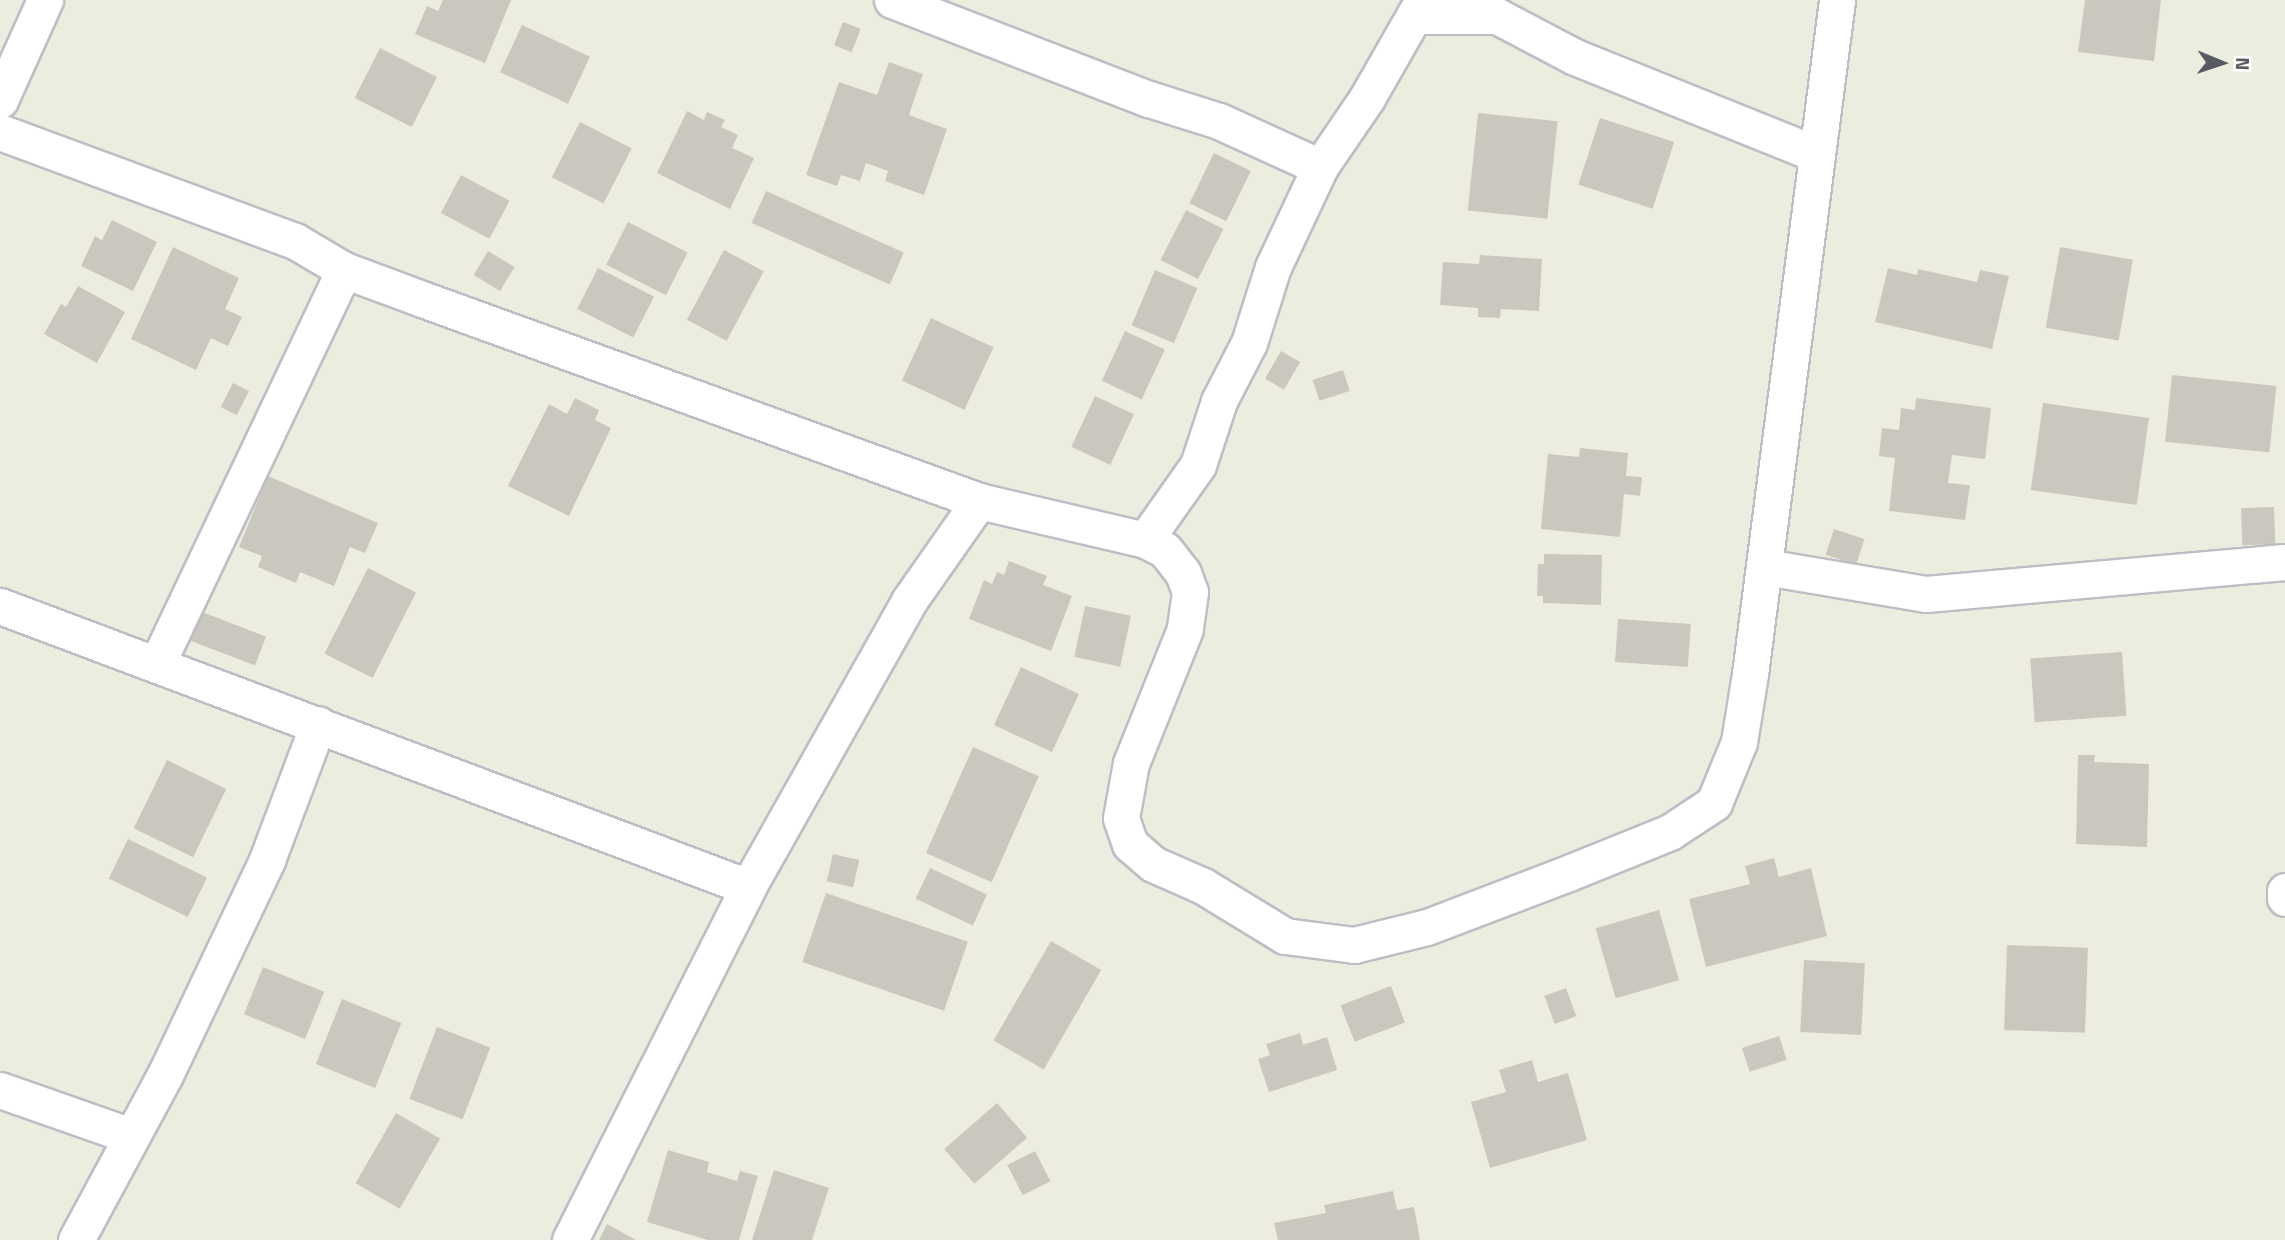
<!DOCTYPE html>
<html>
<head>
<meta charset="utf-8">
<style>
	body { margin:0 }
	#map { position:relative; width:2285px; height:1240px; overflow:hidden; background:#ededdf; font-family:"Titillium Web",sans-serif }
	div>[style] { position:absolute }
	.building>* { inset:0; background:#cac8be; transform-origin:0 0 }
	.roads { filter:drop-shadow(2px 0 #bdbec5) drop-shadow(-2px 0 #bdbec5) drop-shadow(0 2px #bdbec5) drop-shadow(0 -2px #bdbec5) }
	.minor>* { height:35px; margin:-17.5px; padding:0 17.5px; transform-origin:17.5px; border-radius:17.5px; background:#fff }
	span { translate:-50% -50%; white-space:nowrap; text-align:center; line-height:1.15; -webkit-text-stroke:5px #fff; paint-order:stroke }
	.north { position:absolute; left:2187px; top:28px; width:70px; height:70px; -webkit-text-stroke:5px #fff; paint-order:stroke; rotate:92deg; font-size:19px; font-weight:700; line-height:28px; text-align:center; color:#585b62 }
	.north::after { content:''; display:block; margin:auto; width:24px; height:32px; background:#585b62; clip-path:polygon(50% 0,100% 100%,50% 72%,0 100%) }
</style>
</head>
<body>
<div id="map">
	<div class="building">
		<div style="clip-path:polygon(443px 0,511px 0,485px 63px,415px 34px,427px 6px,438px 11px)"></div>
		<div style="clip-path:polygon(2085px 0,2161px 0,2154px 61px,2078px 52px)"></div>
		<div style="left:843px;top:22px;width:19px;height:25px;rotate:21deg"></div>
		<div style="left:522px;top:25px;width:75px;height:52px;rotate:25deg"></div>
		<div style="left:380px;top:48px;width:64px;height:56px;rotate:27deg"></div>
		<div style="clip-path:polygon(889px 62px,923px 74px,909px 115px,947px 129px,924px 195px,885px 181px,888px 171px,866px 163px,860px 181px,841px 175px,837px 186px,806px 175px,839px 82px,877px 95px)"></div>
		<div style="clip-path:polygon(687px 111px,704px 120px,707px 112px,725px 120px,721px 127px,738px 135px,732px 148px,754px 158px,730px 209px,657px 173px)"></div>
		<div style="left:1478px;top:113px;width:80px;height:98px;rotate:6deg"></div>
		<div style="left:1600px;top:118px;width:78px;height:70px;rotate:18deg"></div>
		<div style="left:580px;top:122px;width:58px;height:62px;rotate:27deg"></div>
		<div style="left:1214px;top:153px;width:41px;height:56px;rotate:26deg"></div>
		<div style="left:461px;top:175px;width:55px;height:43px;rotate:28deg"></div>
		<div style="left:766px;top:191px;width:151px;height:35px;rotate:24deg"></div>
		<div style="left:1186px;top:210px;width:42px;height:56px;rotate:27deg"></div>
		<div style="clip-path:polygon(112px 220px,157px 242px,133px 291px,81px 266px,95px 236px,102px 240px)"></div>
		<div style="left:628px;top:222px;width:67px;height:48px;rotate:27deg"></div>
		<div style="clip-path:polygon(173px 247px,239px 278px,225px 309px,242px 317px,228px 346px,211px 338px,196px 370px,131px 339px)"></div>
		<div style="left:2060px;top:247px;width:74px;height:82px;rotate:10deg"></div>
		<div style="left:724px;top:250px;width:45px;height:79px;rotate:28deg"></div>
		<div style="left:488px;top:251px;width:31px;height:28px;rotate:31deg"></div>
		<div style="clip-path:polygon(1480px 255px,1542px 259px,1539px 311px,1501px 309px,1500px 318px,1478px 317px,1478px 308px,1440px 305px,1443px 262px,1479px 264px)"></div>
		<div style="left:598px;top:268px;width:63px;height:46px;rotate:27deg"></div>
		<div style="clip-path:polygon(1888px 268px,1917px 275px,1918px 269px,1977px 282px,1980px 270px,2009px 276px,1992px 349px,1875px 322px)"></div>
		<div style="left:1155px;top:270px;width:46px;height:60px;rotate:23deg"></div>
		<div style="clip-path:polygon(78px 286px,125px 312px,97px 363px,44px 334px,61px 304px,66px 307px)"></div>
		<div style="left:931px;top:318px;width:69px;height:69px;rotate:25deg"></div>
		<div style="left:1125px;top:331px;width:44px;height:55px;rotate:25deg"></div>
		<div style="left:1281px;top:351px;width:22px;height:32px;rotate:30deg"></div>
		<div style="left:1343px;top:370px;width:22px;height:32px;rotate:72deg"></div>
		<div style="left:2172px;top:375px;width:105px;height:67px;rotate:6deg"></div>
		<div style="left:233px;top:383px;width:18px;height:27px;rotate:27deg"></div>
		<div style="left:1095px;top:396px;width:43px;height:56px;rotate:25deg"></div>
		<div style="clip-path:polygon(575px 398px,599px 410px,595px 420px,611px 428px,569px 516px,508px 486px,549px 404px,567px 414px)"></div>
		<div style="clip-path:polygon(1916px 398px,1991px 408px,1985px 459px,1952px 455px,1948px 483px,1970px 485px,1965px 520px,1889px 511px,1895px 458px,1879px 456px,1882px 428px,1899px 430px,1901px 408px,1915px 410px)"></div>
		<div style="left:2043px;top:403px;width:107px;height:88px;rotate:8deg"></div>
		<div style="clip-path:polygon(1580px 448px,1628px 453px,1626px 476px,1642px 477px,1640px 496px,1624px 494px,1620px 537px,1541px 529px,1548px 454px,1579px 457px)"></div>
		<div style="clip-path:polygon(268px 476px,378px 523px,365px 553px,350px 547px,334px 586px,300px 572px,296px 583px,258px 567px,262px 556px,239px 547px)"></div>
		<div style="left:2274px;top:507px;width:37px;height:33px;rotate:88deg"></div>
		<div style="left:1834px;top:529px;width:32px;height:27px;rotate:18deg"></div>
		<div style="clip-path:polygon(1544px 554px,1602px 555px,1601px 605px,1543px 603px,1543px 596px,1537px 596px,1538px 564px,1544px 564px)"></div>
		<div style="clip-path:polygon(1009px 561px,1047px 576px,1043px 585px,1072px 596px,1051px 651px,969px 619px,984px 580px,992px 584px,997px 572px,1004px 575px)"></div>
		<div style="left:368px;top:568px;width:54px;height:96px;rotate:27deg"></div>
		<div style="left:1085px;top:606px;width:47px;height:52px;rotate:12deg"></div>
		<div style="left:197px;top:610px;width:74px;height:31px;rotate:21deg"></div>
		<div style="left:1618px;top:619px;width:73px;height:43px;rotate:4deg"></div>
		<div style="left:2122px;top:652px;width:64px;height:92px;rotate:86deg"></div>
		<div style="left:1021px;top:667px;width:64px;height:64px;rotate:25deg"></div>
		<div style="left:973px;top:747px;width:72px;height:116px;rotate:24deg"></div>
		<div style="clip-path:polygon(2078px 755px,2095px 755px,2094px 762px,2149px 764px,2147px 847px,2076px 844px)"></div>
		<div style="left:167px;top:760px;width:66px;height:76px;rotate:26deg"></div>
		<div style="left:128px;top:839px;width:88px;height:44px;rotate:26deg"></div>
		<div style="left:833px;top:854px;width:27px;height:28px;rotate:13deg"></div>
		<div style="clip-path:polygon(1774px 858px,1779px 877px,1811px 868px,1827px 936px,1706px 967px,1689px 899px,1750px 884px,1745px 866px)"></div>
		<div style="left:930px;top:868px;width:63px;height:34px;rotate:25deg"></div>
		<div style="left:826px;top:893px;width:150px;height:73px;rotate:19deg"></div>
		<div style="left:1659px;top:910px;width:73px;height:66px;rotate:74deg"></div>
		<div style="left:1051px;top:941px;width:58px;height:115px;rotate:30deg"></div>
		<div style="left:2007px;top:945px;width:81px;height:85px;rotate:2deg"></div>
		<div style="left:1804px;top:960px;width:61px;height:72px;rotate:3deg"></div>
		<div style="left:263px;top:967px;width:66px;height:51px;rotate:22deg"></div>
		<div style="left:1391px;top:986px;width:39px;height:54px;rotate:69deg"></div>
		<div style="left:1566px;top:988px;width:30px;height:23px;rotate:70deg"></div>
		<div style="left:342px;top:999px;width:64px;height:70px;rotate:22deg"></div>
		<div style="left:437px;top:1027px;width:57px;height:77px;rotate:21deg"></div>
		<div style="clip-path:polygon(1300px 1033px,1303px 1045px,1327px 1037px,1337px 1070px,1269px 1092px,1258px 1059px,1270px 1055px,1266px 1044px)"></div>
		<div style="left:1779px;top:1036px;width:25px;height:39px;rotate:72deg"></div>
		<div style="clip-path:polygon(1532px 1060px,1538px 1082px,1568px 1073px,1587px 1140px,1490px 1168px,1471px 1102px,1506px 1092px,1499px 1070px)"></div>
		<div style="left:997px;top:1103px;width:46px;height:70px;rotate:49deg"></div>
		<div style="left:396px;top:1113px;width:51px;height:81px;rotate:30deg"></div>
		<div style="clip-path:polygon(668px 1150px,709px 1162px,707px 1172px,737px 1181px,740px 1171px,758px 1176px,739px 1240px,708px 1240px,647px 1222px)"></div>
		<div style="left:1035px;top:1151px;width:34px;height:31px;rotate:63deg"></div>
		<div style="clip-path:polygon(774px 1170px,829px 1188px,812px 1240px,752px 1240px)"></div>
		<div style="clip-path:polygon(1393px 1191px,1397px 1210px,1414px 1207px,1420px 1240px,1278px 1240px,1274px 1223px,1326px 1213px,1324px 1205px)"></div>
		<div style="clip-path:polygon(607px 1224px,636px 1240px,599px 1240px)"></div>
	</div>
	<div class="roads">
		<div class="minor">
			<div style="left:892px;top:0;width:275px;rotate:21.1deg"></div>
			<div style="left:1149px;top:99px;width:73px;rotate:17.4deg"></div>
			<div style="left:1219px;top:121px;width:111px;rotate:24.5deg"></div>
			<div style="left:1414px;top:16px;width:83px"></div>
			<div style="left:1497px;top:16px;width:88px;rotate:27.7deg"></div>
			<div style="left:1575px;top:57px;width:258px;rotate:21.9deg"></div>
			<div style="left:0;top:100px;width:110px;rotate:-65.8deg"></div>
			<div style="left:0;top:132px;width:314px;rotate:20.3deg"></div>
			<div style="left:295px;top:241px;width:57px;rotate:30.6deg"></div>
			<div style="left:344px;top:270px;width:83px;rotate:20.4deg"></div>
			<div style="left:422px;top:299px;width:592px;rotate:19.93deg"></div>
			<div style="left:979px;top:501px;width:171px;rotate:13.2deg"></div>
			<div style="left:1145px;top:540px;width:22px;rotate:27deg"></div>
			<div style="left:1165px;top:550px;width:29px;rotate:52deg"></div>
			<div style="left:1183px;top:573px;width:20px;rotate:70deg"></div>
			<div style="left:1190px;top:592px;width:37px;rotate:98deg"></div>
			<div style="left:1185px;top:629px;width:144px;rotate:111.9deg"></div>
			<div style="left:1131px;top:763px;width:56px;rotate:100.3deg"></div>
			<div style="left:1121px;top:818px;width:28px;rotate:71deg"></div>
			<div style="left:1130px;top:844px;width:30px;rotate:41deg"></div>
			<div style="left:1153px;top:864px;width:55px;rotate:23.7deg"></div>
			<div style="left:1203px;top:886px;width:96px;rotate:31.4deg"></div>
			<div style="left:1285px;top:936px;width:70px;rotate:7.4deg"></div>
			<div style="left:1354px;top:945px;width:75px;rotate:-13.9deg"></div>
			<div style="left:1427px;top:927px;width:154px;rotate:-20.9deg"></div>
			<div style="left:1571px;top:872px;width:107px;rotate:-22deg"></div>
			<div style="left:1670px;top:832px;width:53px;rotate:-33.4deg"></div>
			<div style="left:1714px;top:803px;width:66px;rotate:-67.7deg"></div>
			<div style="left:1739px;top:742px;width:69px;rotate:-80.8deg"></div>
			<div style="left:1750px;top:674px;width:680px;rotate:-82.64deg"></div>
			<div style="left:1145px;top:540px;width:92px;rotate:-54.8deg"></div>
			<div style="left:1198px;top:465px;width:67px;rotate:-71.8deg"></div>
			<div style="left:1219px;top:401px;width:65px;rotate:-62.7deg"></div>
			<div style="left:1249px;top:343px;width:80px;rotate:-72.5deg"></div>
			<div style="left:1273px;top:267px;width:110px;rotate:-64.8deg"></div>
			<div style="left:1320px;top:167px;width:83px;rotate:-55.7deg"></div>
			<div style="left:1367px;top:98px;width:113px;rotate:-60.3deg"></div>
			<div style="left:1765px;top:567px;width:163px;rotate:9.5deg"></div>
			<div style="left:1926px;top:594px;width:360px;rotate:-5.1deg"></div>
			<div style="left:0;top:606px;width:799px;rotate:20.59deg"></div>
			<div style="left:157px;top:664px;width:436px;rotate:-64.6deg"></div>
			<div style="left:2285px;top:891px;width:7px;rotate:90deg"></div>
			<div style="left:0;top:1090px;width:139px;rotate:19.3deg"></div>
			<div style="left:76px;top:1240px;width:187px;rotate:-61.7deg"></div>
			<div style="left:165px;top:1075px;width:238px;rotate:-64.6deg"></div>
			<div style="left:267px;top:860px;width:145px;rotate:-69.4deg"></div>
			<div style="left:570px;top:1240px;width:395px;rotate:-63.2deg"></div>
			<div style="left:748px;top:887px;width:328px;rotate:-60.6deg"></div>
			<div style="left:909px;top:601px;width:122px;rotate:-55deg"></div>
		</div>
	</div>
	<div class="north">N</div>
</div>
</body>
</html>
